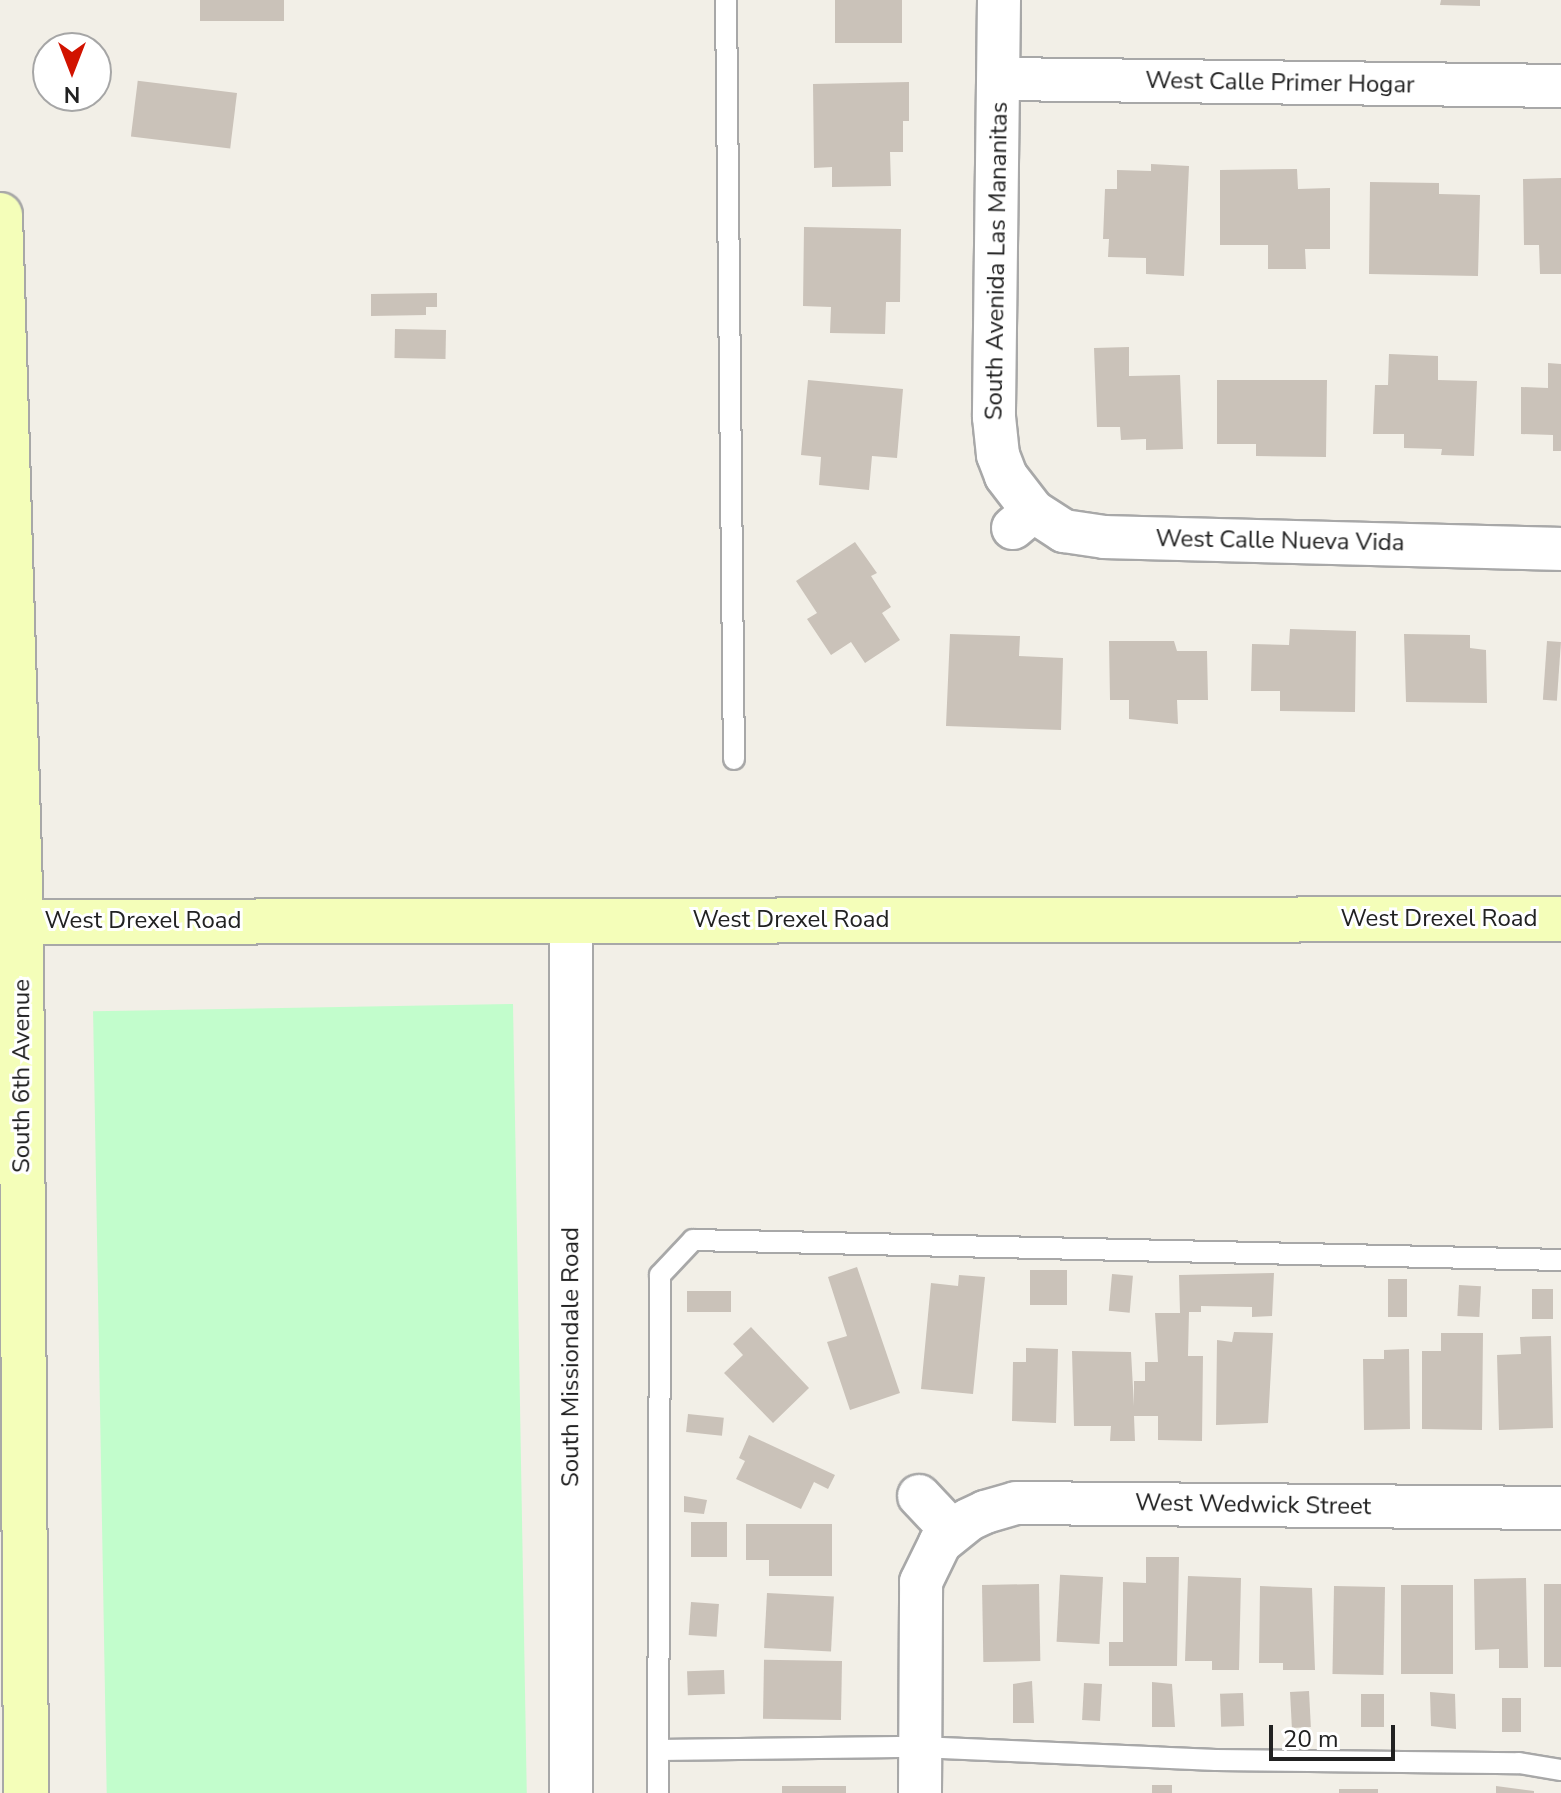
<!DOCTYPE html>
<html>
<head>
<meta charset="utf-8">
<style>
	body { margin:0 }
	#map { position:relative; width:1561px; height:1793px; overflow:hidden; background:#f2efe7; font-family:"Nunito Sans",sans-serif }
	div>[style] { position:absolute }
	.park>* { inset:0; background:#c2fdcc; transform-origin:0 0 }
	.building>* { inset:0; background:#cac2b9; transform-origin:0 0 }
	.roads { filter:drop-shadow(2px 0 #a8a8a8) drop-shadow(-2px 0 #a8a8a8) drop-shadow(0 2px #a8a8a8) drop-shadow(0 -2px #a8a8a8) }
	.lane>* { height:20px; margin:-10px; padding:0 10px; transform-origin:10px; border-radius:10px; background:#fff }
	.street>* { height:42px; margin:-21px; padding:0 21px; transform-origin:21px; border-radius:21px; background:#fff }
	.secondary>* { height:44px; margin:-22px; padding:0 22px; transform-origin:22px; border-radius:22px; background:#f4feb9 }
	span { translate:-50% -50%; white-space:nowrap; text-align:center; line-height:1.15; -webkit-text-stroke:6px #fff; paint-order:stroke }
	.street-label { font-size:24px; color:#212121 }
	.north { position:absolute; left:32px; top:32px; width:80px; height:80px; box-sizing:border-box; background:#fff; border:2px solid #a6a6a6; border-radius:50%; rotate:180deg; font-size:22px; font-weight:700; line-height:32px; text-align:center; color:#212121 }
	.north::after { content:''; display:block; margin:auto; width:28px; height:36px; background:#d11300; clip-path:polygon(50% 0,100% 100%,50% 72%,0 100%) }
	.scale { position:absolute; left:1269px; top:1725px; width:126px; height:36px; box-sizing:border-box; border:4px solid #212121; border-top:0; padding-left:10px; font-size:24px; line-height:28px; white-space:nowrap; color:#212121; -webkit-text-stroke:6px #fff; paint-order:stroke }
</style>
</head>
<body>
<div id="map">
	<div class="park">
		<div style="left:513px;top:1004px;width:789px;height:420px;rotate:89deg"></div>
	</div>
	<div class="building">
		<div style="left:200px;top:0;width:84px;height:21px"></div>
		<div style="left:835px;top:0;width:67px;height:43px"></div>
		<div style="clip-path:polygon(1441px 0,1480px 0,1480px 6px,1440px 5px)"></div>
		<div style="clip-path:polygon(909px 82px,909px 121px,903px 121px,903px 152px,890px 152px,891px 186px,832px 187px,832px 167px,814px 168px,813px 84px)"></div>
		<div style="left:237px;top:93px;width:56px;height:100px;rotate:97deg"></div>
		<div style="clip-path:polygon(1151px 164px,1189px 166px,1184px 276px,1146px 274px,1146px 258px,1108px 257px,1109px 239px,1103px 239px,1105px 189px,1117px 189px,1117px 170px,1151px 171px)"></div>
		<div style="clip-path:polygon(1297px 169px,1298px 189px,1330px 188px,1330px 249px,1305px 249px,1306px 269px,1268px 269px,1268px 245px,1220px 245px,1220px 170px)"></div>
		<div style="clip-path:polygon(1561px 178px,1561px 274px,1540px 274px,1539px 245px,1524px 245px,1523px 179px)"></div>
		<div style="clip-path:polygon(1370px 182px,1439px 183px,1439px 194px,1480px 195px,1478px 276px,1369px 274px)"></div>
		<div style="clip-path:polygon(804px 227px,901px 229px,900px 302px,886px 302px,885px 334px,830px 333px,831px 307px,803px 306px)"></div>
		<div style="clip-path:polygon(437px 293px,437px 307px,426px 307px,426px 315px,371px 316px,371px 294px)"></div>
		<div style="left:395px;top:329px;width:51px;height:29px;rotate:1deg"></div>
		<div style="clip-path:polygon(1129px 347px,1129px 376px,1180px 375px,1183px 449px,1146px 450px,1146px 439px,1121px 440px,1120px 427px,1097px 427px,1094px 348px)"></div>
		<div style="clip-path:polygon(1389px 354px,1438px 356px,1438px 380px,1477px 381px,1474px 456px,1441px 455px,1442px 449px,1404px 448px,1404px 434px,1373px 434px,1375px 385px,1388px 385px)"></div>
		<div style="clip-path:polygon(1548px 363px,1561px 364px,1561px 451px,1553px 451px,1553px 435px,1521px 434px,1521px 387px,1548px 388px)"></div>
		<div style="clip-path:polygon(808px 380px,903px 389px,897px 458px,872px 456px,869px 490px,819px 485px,821px 457px,801px 455px)"></div>
		<div style="clip-path:polygon(1217px 380px,1327px 380px,1326px 457px,1256px 456px,1256px 444px,1217px 444px)"></div>
		<div style="clip-path:polygon(855px 542px,877px 573px,871px 576px,891px 607px,882px 613px,900px 640px,865px 663px,851px 642px,831px 655px,807px 619px,817px 613px,796px 581px)"></div>
		<div style="clip-path:polygon(1290px 629px,1356px 631px,1355px 712px,1280px 711px,1280px 691px,1251px 691px,1252px 644px,1289px 645px)"></div>
		<div style="clip-path:polygon(950px 634px,1020px 636px,1019px 656px,1063px 658px,1061px 730px,946px 726px)"></div>
		<div style="clip-path:polygon(1404px 634px,1470px 635px,1470px 648px,1486px 650px,1487px 703px,1406px 702px)"></div>
		<div style="clip-path:polygon(1109px 641px,1174px 641px,1177px 651px,1207px 651px,1208px 700px,1177px 700px,1178px 724px,1129px 719px,1129px 700px,1110px 700px)"></div>
		<div style="left:1547px;top:641px;width:14px;height:59px;rotate:4deg"></div>
		<div style="clip-path:polygon(857px 1267px,900px 1393px,850px 1410px,827px 1342px,847px 1336px,828px 1277px)"></div>
		<div style="left:1030px;top:1270px;width:37px;height:35px"></div>
		<div style="clip-path:polygon(1274px 1273px,1272px 1316px,1252px 1317px,1252px 1307px,1201px 1306px,1201px 1312px,1189px 1312px,1188px 1356px,1203px 1356px,1202px 1441px,1158px 1440px,1158px 1416px,1134px 1416px,1135px 1441px,1110px 1441px,1111px 1426px,1074px 1426px,1072px 1351px,1131px 1352px,1134px 1406px,1134px 1381px,1145px 1381px,1145px 1362px,1158px 1362px,1155px 1313px,1180px 1313px,1179px 1275px)"></div>
		<div style="left:1112px;top:1274px;width:21px;height:37px;rotate:5deg"></div>
		<div style="clip-path:polygon(959px 1275px,985px 1277px,973px 1394px,921px 1389px,931px 1283px,958px 1286px)"></div>
		<div style="left:1388px;top:1279px;width:19px;height:38px"></div>
		<div style="left:1459px;top:1285px;width:22px;height:31px;rotate:3deg"></div>
		<div style="left:1532px;top:1289px;width:21px;height:30px"></div>
		<div style="left:731px;top:1291px;width:21px;height:44px;rotate:90deg"></div>
		<div style="clip-path:polygon(751px 1327px,809px 1388px,773px 1423px,724px 1373px,743px 1355px,733px 1344px)"></div>
		<div style="clip-path:polygon(1234px 1332px,1273px 1333px,1268px 1423px,1216px 1425px,1217px 1340px,1232px 1342px)"></div>
		<div style="clip-path:polygon(1441px 1333px,1483px 1333px,1482px 1430px,1422px 1429px,1422px 1351px,1441px 1351px)"></div>
		<div style="clip-path:polygon(1551px 1336px,1553px 1428px,1499px 1430px,1497px 1355px,1521px 1354px,1520px 1337px)"></div>
		<div style="clip-path:polygon(1026px 1348px,1058px 1349px,1056px 1423px,1012px 1421px,1013px 1362px,1026px 1362px)"></div>
		<div style="clip-path:polygon(1409px 1349px,1410px 1429px,1364px 1430px,1363px 1359px,1384px 1359px,1384px 1350px)"></div>
		<div style="left:688px;top:1414px;width:36px;height:18px;rotate:6deg"></div>
		<div style="clip-path:polygon(749px 1435px,835px 1475px,828px 1489px,814px 1482px,801px 1509px,736px 1479px,745px 1461px,739px 1458px)"></div>
		<div style="clip-path:polygon(684px 1496px,707px 1500px,704px 1514px,684px 1512px)"></div>
		<div style="left:691px;top:1522px;width:36px;height:35px"></div>
		<div style="clip-path:polygon(746px 1524px,832px 1524px,832px 1576px,769px 1576px,769px 1560px,746px 1560px)"></div>
		<div style="clip-path:polygon(1146px 1557px,1179px 1557px,1177px 1666px,1109px 1666px,1109px 1642px,1123px 1642px,1123px 1582px,1146px 1583px)"></div>
		<div style="clip-path:polygon(1188px 1576px,1241px 1578px,1239px 1670px,1212px 1670px,1212px 1661px,1185px 1661px)"></div>
		<div style="left:1103px;top:1577px;width:67px;height:43px;rotate:93deg"></div>
		<div style="clip-path:polygon(1526px 1578px,1528px 1668px,1499px 1668px,1499px 1649px,1475px 1650px,1474px 1579px)"></div>
		<div style="left:1039px;top:1584px;width:77px;height:57px;rotate:89deg"></div>
		<div style="left:1544px;top:1584px;width:17px;height:83px"></div>
		<div style="left:1453px;top:1585px;width:89px;height:52px;rotate:90deg"></div>
		<div style="clip-path:polygon(1260px 1586px,1312px 1588px,1315px 1670px,1283px 1670px,1283px 1663px,1259px 1663px)"></div>
		<div style="left:1385px;top:1587px;width:88px;height:51px;rotate:91deg"></div>
		<div style="left:767px;top:1593px;width:67px;height:55px;rotate:3deg"></div>
		<div style="left:691px;top:1602px;width:28px;height:33px;rotate:4deg"></div>
		<div style="left:842px;top:1661px;width:59px;height:78px;rotate:91deg"></div>
		<div style="left:724px;top:1670px;width:24px;height:37px;rotate:88deg"></div>
		<div style="clip-path:polygon(1032px 1681px,1034px 1723px,1013px 1723px,1013px 1684px)"></div>
		<div style="clip-path:polygon(1152px 1682px,1172px 1684px,1175px 1727px,1152px 1727px)"></div>
		<div style="left:1084px;top:1683px;width:18px;height:37px;rotate:3deg"></div>
		<div style="left:1309px;top:1691px;width:36px;height:19px;rotate:87deg"></div>
		<div style="clip-path:polygon(1430px 1692px,1455px 1694px,1456px 1729px,1431px 1726px)"></div>
		<div style="left:1243px;top:1693px;width:33px;height:23px;rotate:88deg"></div>
		<div style="left:1361px;top:1694px;width:23px;height:33px"></div>
		<div style="left:1502px;top:1698px;width:19px;height:34px"></div>
		<div style="left:1152px;top:1785px;width:20px;height:8px"></div>
		<div style="left:782px;top:1786px;width:64px;height:7px"></div>
		<div style="clip-path:polygon(1496px 1786px,1534px 1791px,1534px 1793px,1496px 1793px)"></div>
		<div style="left:1339px;top:1789px;width:39px;height:4px"></div>
	</div>
	<div class="roads">
		<div class="lane">
			<div style="left:726px;top:0;width:759px;rotate:89.4deg"></div>
			<div style="left:659px;top:1750px;width:260px;rotate:-0.7deg"></div>
			<div style="left:919px;top:1747px;width:297px;rotate:2.5deg"></div>
			<div style="left:1216px;top:1760px;width:303px;rotate:0.6deg"></div>
			<div style="left:1519px;top:1763px;width:43px;rotate:9.5deg"></div>
			<div style="left:658px;top:1793px;width:518px;rotate:-89.78deg"></div>
			<div style="left:660px;top:1275px;width:48px;rotate:-46.7deg"></div>
			<div style="left:693px;top:1240px;width:868px;rotate:1.32deg"></div>
		</div>
		<div class="street">
			<div style="left:999px;top:0;width:417px;rotate:90.7deg"></div>
			<div style="left:994px;top:417px;width:38px;rotate:84deg"></div>
			<div style="left:998px;top:455px;width:22px;rotate:69deg"></div>
			<div style="left:1006px;top:476px;width:44px;rotate:52.4deg"></div>
			<div style="left:1000px;top:79px;width:561px;rotate:0.71deg"></div>
			<div style="left:1013px;top:528px;width:26px;rotate:-40deg"></div>
			<div style="left:1033px;top:511px;width:37px;rotate:33deg"></div>
			<div style="left:1064px;top:531px;width:41px;rotate:8.3deg"></div>
			<div style="left:1105px;top:537px;width:456px;rotate:1.5deg"></div>
			<div style="left:919px;top:1496px;width:48px;rotate:46.7deg"></div>
			<div style="left:571px;top:1793px;width:872px;rotate:-90deg"></div>
			<div style="left:920px;top:1793px;width:211px;rotate:-89.7deg"></div>
			<div style="left:921px;top:1582px;width:43px;rotate:-64deg"></div>
			<div style="left:940px;top:1543px;width:36px;rotate:-39deg"></div>
			<div style="left:968px;top:1520px;width:19px;rotate:-25deg"></div>
			<div style="left:985px;top:1512px;width:32px;rotate:-16deg"></div>
			<div style="left:1016px;top:1503px;width:545px;rotate:0.53deg"></div>
		</div>
		<div class="secondary">
			<div style="left:0;top:215px;width:706px;rotate:88.3deg"></div>
			<div style="left:21px;top:921px;width:872px;rotate:89.67deg"></div>
			<div style="left:0;top:922px;width:1561px;rotate:-0.11deg"></div>
		</div>
	</div>
	<div class="street-label">
		<span style="left:1280px;top:83px;rotate:1deg">West Calle Primer Hogar</span>
		<span style="left:997px;top:261px;rotate:-89deg">South Avenida Las Mananitas</span>
		<span style="left:1280px;top:541px;rotate:1deg">West Calle Nueva Vida</span>
		<span style="left:1439px;top:919px">West Drexel Road</span>
		<span style="left:791px;top:920px">West Drexel Road</span>
		<span style="left:143px;top:921px">West Drexel Road</span>
		<span style="left:22px;top:1076px;rotate:-90deg">South 6th Avenue</span>
		<span style="left:571px;top:1357px;rotate:-90deg">South Missiondale Road</span>
		<span style="left:1253px;top:1505px;rotate:1deg">West Wedwick Street</span>
	</div>
	<div class="north">N</div>
	<div class="scale">20 m</div>
</div>
</body>
</html>
